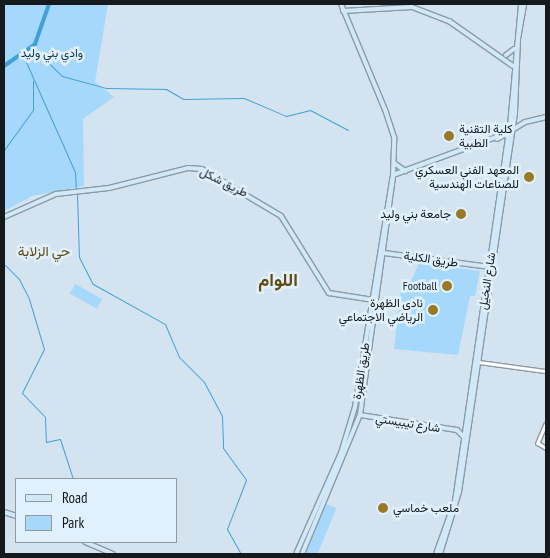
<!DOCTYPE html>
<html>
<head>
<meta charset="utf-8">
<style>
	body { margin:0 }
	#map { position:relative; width:550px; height:558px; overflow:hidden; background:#d3e4f0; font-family:"PT Sans Narrow",Vazirmatn,sans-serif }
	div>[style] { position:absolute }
	.green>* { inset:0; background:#a5d8fa; transform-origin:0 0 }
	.stream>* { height:1px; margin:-0.5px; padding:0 0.5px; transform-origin:0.5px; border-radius:0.5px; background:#40a1d9 }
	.river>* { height:4px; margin:-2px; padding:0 2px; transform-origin:2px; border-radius:2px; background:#40a1d9 }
	.roads { filter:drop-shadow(1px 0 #8b9aa5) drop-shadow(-1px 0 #8b9aa5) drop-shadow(0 1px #8b9aa5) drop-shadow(0 -1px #8b9aa5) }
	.minor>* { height:2.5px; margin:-1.25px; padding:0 1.25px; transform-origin:1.25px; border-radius:1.25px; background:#fff }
	.major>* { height:4px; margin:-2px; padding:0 2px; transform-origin:2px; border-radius:2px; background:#d1e8f8 }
	.dots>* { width:14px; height:14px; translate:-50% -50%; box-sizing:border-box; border:2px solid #e0f1fd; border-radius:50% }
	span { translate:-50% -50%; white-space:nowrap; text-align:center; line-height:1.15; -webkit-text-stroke:5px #e0f1fd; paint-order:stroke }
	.park-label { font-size:12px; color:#0a344b }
	.poi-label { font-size:12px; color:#13191d }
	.left { translate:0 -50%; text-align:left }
	.right { translate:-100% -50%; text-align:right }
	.street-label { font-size:12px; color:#13191d }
	.neighbourhood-label { font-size:14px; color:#604b0d }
	.district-label { font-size:18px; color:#604b0d; font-weight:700 }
	.frame { position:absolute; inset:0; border:5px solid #13191d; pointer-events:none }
	.legend { position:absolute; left:15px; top:478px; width:162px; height:65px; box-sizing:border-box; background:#e0f1fd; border:1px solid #8e9ba3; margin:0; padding:6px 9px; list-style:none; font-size:15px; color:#13191d }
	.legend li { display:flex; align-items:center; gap:10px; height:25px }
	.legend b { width:25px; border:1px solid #8e9ba3 }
</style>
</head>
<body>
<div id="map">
	<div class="green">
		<div style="clip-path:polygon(4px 4px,108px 4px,95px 82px,114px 97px,83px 119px,84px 186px,32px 196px,4px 211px)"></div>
		<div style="clip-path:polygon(419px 263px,480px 271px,475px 296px,470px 296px,458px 355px,394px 349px,402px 280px,411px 281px)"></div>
		<div style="left:75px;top:284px;width:31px;height:11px;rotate:29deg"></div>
		<div style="left:326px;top:504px;width:11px;height:55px;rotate:22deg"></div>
	</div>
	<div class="stream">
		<div style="left:31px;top:46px;width:43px;rotate:44.1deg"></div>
		<div style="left:62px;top:76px;width:46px;rotate:15.3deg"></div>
		<div style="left:106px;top:88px;width:60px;rotate:1deg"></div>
		<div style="left:166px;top:89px;width:20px;rotate:30deg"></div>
		<div style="left:183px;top:99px;width:61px;rotate:-0.9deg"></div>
		<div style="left:244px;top:98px;width:46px;rotate:23.2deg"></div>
		<div style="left:286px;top:116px;width:25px;rotate:-14deg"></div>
		<div style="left:310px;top:110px;width:43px;rotate:27.8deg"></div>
		<div style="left:22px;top:53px;width:130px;rotate:66deg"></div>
		<div style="left:75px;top:172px;width:18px;rotate:87deg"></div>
		<div style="left:4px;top:150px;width:49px;rotate:-54.1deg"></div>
		<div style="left:33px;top:110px;width:29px;rotate:-90deg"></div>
		<div style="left:77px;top:194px;width:63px;rotate:88.2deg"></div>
		<div style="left:79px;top:257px;width:30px;rotate:63deg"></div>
		<div style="left:93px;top:284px;width:82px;rotate:29.1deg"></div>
		<div style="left:165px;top:324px;width:36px;rotate:67deg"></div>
		<div style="left:179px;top:357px;width:35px;rotate:45deg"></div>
		<div style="left:204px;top:382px;width:38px;rotate:62deg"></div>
		<div style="left:222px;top:416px;width:32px;rotate:88deg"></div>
		<div style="left:223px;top:448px;width:39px;rotate:54deg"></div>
		<div style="left:246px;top:480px;width:53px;rotate:111.2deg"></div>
		<div style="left:227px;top:529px;width:29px;rotate:61deg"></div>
		<div style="left:4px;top:264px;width:21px;rotate:45deg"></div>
		<div style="left:19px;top:279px;width:22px;rotate:63deg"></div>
		<div style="left:29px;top:299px;width:52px;rotate:73.3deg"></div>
		<div style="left:44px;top:349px;width:49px;rotate:116.6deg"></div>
		<div style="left:22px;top:393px;width:33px;rotate:46deg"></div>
		<div style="left:45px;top:417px;width:25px;rotate:88deg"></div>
		<div style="left:46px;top:442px;width:14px;rotate:-12deg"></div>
		<div style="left:60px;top:439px;width:42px;rotate:72deg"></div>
	</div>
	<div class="river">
		<div style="left:4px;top:66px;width:38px;rotate:-35deg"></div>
		<div style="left:35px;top:44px;width:42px;rotate:-70.7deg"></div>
	</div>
	<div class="roads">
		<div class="minor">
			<div style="left:479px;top:362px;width:68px;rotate:7.7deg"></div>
			<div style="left:546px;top:424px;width:21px;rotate:113deg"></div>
			<div style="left:538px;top:443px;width:9px;rotate:32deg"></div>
		</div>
		<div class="major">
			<div style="left:341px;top:4px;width:117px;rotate:67.4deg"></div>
			<div style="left:343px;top:11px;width:69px;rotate:-3.3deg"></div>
			<div style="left:412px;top:7px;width:40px;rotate:21deg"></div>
			<div style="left:449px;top:21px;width:78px;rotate:35.1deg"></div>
			<div style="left:506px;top:55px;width:10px;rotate:-37deg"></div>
			<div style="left:497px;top:139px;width:33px;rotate:-31deg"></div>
			<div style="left:525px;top:122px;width:22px;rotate:-13deg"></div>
			<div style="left:394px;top:163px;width:14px;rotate:36deg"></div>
			<div style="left:393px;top:175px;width:116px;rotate:-20.2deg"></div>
			<div style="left:502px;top:135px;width:8px;rotate:7deg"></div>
			<div style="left:4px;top:217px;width:57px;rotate:-23.9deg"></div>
			<div style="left:56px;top:194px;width:53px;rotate:-6.5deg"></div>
			<div style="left:109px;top:188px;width:81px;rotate:-14.2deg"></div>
			<div style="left:188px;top:168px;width:14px;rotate:4deg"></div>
			<div style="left:202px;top:169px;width:92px;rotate:30.7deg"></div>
			<div style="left:281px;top:216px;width:91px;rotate:58.1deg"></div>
			<div style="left:329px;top:293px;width:45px;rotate:9deg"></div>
			<div style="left:384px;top:253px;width:107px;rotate:7.5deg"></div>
			<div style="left:360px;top:415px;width:98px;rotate:8.8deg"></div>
			<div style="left:457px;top:430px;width:10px;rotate:45deg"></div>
			<div style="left:4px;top:512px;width:13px;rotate:18deg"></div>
			<div style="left:85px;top:542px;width:30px;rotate:23deg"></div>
			<div style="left:296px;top:554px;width:111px;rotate:-66deg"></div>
			<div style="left:341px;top:453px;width:48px;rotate:-73.1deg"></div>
			<div style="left:355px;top:407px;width:235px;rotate:-80.7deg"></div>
			<div style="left:393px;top:175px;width:38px;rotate:-88deg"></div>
			<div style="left:394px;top:137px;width:26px;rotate:-108deg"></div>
			<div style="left:302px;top:554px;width:151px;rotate:-67.4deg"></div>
			<div style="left:360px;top:415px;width:239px;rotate:-82.1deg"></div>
			<div style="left:436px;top:554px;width:56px;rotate:-70.3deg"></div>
			<div style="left:455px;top:501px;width:379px;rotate:-81.7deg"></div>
			<div style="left:510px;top:126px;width:122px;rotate:-84.8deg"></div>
			<div style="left:440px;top:554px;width:65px;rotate:-73deg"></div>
			<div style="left:459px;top:492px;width:383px;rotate:-81.6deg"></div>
			<div style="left:515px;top:113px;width:74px;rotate:-87.7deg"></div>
			<div style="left:518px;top:39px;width:36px;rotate:-80deg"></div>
		</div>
	</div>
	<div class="dots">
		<div style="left:449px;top:136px;background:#997923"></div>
		<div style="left:529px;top:177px;background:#997923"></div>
		<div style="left:461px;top:214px;background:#997923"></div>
		<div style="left:447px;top:286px;background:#997923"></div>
		<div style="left:433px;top:310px;background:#997923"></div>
		<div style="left:383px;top:508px;background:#997923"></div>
	</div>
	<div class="park-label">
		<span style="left:52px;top:53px">وادي بني وليد</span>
	</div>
	<div class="poi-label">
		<span class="left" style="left:459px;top:136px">كلية التقنية<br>الطبية</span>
		<span class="right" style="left:519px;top:177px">المعهد الفني العسكري<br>للصناعات الهندسية</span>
		<span class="right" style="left:451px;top:214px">جامعة بني وليد</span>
		<span class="right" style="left:437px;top:286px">Football</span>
		<span class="right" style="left:423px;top:310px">نادي الظهرة<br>الرياضي الاجتماعي</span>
		<span class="left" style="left:393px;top:508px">ملعب خماسي</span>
	</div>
	<div class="street-label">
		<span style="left:224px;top:182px;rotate:27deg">طريق شكل</span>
		<span style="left:431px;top:259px;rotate:8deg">طريق الكلية</span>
		<span style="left:487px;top:281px;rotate:-81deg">شارع النخيل</span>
		<span style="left:361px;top:371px;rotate:-81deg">طريق الظهرة</span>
		<span style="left:408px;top:423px;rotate:9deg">شارع تيبيستي</span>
	</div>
	<div class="neighbourhood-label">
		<span style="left:44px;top:251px">حي الزلابة</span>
	</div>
	<div class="district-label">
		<span style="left:278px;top:280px">اللوام</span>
	</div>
	<div class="frame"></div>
	<ul class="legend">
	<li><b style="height:6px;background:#d1e8f8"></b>Road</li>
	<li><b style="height:14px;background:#a5d8fa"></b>Park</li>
	</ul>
</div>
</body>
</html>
